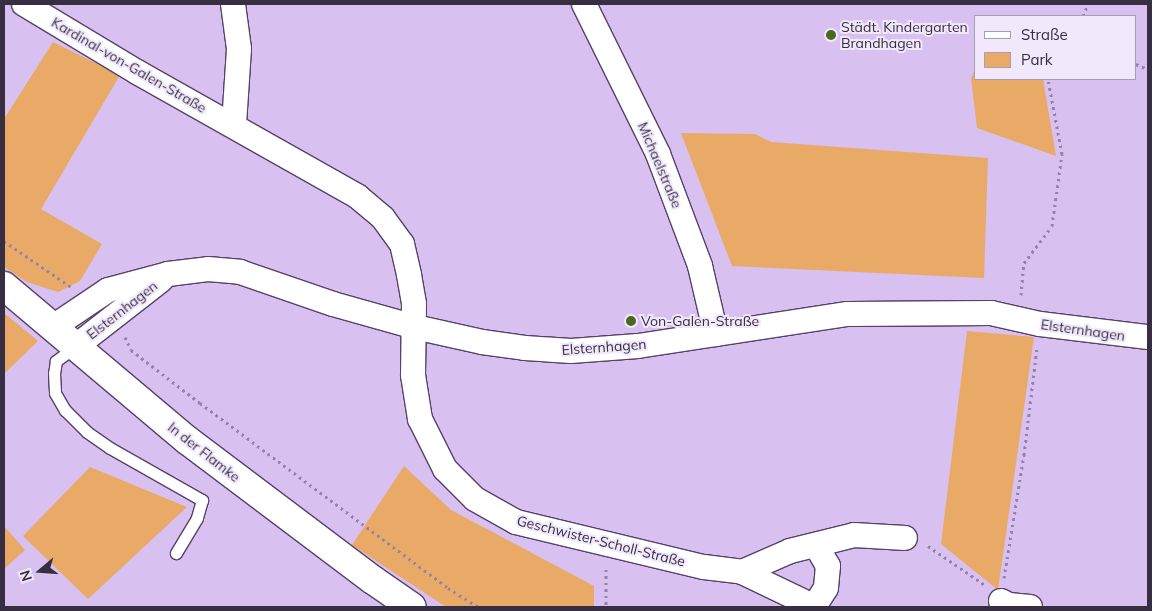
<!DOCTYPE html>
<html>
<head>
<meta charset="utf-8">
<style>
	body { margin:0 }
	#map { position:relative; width:1152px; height:611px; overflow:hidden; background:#d8c0f0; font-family:Mulish,sans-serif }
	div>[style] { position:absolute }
	.green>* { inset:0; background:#e8aa66 }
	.path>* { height:3px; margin-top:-1.5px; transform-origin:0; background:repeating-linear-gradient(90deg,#9583a7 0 2.5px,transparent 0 6.5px) }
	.roads { filter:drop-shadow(1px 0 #56416a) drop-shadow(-1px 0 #56416a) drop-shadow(0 1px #56416a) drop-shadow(0 -1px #56416a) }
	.service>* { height:11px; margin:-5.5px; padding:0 5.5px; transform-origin:5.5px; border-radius:5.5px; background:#fff }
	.minor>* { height:24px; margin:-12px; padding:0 12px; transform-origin:12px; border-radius:12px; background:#fff }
	.secondary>* { height:28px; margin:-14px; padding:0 14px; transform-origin:14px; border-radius:14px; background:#fff }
	.dots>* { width:14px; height:14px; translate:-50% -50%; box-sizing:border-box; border:2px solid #f1e8fc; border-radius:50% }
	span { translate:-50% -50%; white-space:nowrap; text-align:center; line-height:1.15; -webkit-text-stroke:4px #f1e8fc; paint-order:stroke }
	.poi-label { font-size:14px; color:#372e41 }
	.left { translate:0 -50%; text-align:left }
	.street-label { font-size:14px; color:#372e41 }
	.frame { position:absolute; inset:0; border:5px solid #372e41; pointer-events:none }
	.legend { position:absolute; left:974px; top:15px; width:162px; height:65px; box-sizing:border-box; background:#f1e8fc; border:1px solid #a79eb1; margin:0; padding:6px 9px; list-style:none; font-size:15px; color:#372e41 }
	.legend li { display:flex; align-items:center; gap:10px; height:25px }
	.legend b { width:25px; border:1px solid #a79eb1 }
	.north { position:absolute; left:15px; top:546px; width:50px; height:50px; -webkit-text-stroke:4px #f1e8fc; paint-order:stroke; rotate:252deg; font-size:14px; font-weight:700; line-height:20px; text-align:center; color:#372e41 }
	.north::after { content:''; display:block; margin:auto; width:18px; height:22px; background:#372e41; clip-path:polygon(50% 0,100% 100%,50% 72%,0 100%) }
</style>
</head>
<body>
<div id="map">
	<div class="green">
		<div style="clip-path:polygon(53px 42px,120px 75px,41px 209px,102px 244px,80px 281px,58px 292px,27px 282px,4px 267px,4px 119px)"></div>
		<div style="clip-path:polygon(976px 68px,976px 79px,1043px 79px,1056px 156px,977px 128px,971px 78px)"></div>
		<div style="clip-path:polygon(681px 133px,755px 134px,771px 142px,988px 158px,984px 278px,732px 266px)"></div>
		<div style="clip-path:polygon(4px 313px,38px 341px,4px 374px)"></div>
		<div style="clip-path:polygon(967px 331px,1034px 337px,998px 590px,941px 544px)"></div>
		<div style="clip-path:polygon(404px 466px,451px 510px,594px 586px,594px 607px,446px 607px,352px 545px)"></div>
		<div style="clip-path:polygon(90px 467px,187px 507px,88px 599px,23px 536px)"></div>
		<div style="clip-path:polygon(4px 526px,25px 550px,4px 569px)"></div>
	</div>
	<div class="path">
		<div style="left:1083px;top:16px;width:13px;rotate:-67deg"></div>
		<div style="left:1136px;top:64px;width:13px;rotate:23deg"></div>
		<div style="left:4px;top:241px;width:81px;rotate:34.5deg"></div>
		<div style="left:1021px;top:295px;width:32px;rotate:-85deg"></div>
		<div style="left:1024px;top:263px;width:46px;rotate:-52.9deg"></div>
		<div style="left:1052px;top:226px;width:73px;rotate:-82.1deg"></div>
		<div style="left:1062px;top:154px;width:76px;rotate:-100.6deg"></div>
		<div style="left:125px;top:337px;width:14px;rotate:65deg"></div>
		<div style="left:131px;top:350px;width:87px;rotate:37.5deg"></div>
		<div style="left:200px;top:403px;width:309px;rotate:36.7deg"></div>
		<div style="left:448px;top:588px;width:36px;rotate:32deg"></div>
		<div style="left:928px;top:546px;width:69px;rotate:34.4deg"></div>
		<div style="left:606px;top:569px;width:38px;rotate:90deg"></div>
		<div style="left:1004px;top:578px;width:125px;rotate:-80.8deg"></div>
		<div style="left:1024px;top:455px;width:109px;rotate:-83.1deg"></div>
	</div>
	<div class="roads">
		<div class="service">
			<div style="left:75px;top:347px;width:24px;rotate:144deg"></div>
			<div style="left:56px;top:361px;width:12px;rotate:99deg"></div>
			<div style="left:54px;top:373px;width:20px;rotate:87deg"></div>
			<div style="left:55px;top:393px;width:20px;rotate:60deg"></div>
			<div style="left:65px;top:410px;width:31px;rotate:45deg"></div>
			<div style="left:87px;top:432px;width:28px;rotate:35deg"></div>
			<div style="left:110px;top:448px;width:106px;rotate:29.5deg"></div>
			<div style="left:202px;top:500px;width:19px;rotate:106deg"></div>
			<div style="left:197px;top:518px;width:41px;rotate:121deg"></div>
		</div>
		<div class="minor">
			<div style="left:24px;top:4px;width:132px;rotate:31deg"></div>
			<div style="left:137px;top:72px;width:253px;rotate:29.4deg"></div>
			<div style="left:357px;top:196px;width:34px;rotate:40deg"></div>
			<div style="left:383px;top:218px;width:32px;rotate:54deg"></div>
			<div style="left:402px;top:244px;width:32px;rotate:77deg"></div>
			<div style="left:409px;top:275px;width:29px;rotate:80deg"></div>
			<div style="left:414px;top:304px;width:71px;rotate:90.8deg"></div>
			<div style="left:413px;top:375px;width:45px;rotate:81deg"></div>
			<div style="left:420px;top:419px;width:56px;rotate:63.4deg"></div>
			<div style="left:445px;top:469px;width:42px;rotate:45deg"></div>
			<div style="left:475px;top:499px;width:47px;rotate:29.3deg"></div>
			<div style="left:516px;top:522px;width:193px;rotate:13.5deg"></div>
			<div style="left:704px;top:567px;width:38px;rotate:7deg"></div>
			<div style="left:742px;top:572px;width:52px;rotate:-23.6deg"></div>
			<div style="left:790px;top:551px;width:66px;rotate:-14deg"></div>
			<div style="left:854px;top:535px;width:51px;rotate:3.4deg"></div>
			<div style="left:233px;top:4px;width:45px;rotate:82.4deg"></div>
			<div style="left:239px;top:49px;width:76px;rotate:93.8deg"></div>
			<div style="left:584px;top:4px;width:167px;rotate:63.7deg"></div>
			<div style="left:658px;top:154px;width:120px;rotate:69.4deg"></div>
			<div style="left:700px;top:266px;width:70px;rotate:76.8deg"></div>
			<div style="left:53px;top:327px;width:66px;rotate:-33.9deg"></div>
			<div style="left:108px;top:290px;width:62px;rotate:-14.9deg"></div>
			<div style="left:168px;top:274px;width:40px;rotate:-7.1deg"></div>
			<div style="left:208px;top:269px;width:32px;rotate:5deg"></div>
			<div style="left:240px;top:272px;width:98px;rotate:19deg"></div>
			<div style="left:333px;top:304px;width:85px;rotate:15.7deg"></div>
			<div style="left:415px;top:327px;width:69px;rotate:12.6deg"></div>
			<div style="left:482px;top:342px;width:43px;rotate:7.9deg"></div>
			<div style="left:525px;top:348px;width:46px;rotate:3.7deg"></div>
			<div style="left:571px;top:351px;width:67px;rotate:-4.3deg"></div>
			<div style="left:638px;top:346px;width:212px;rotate:-8.7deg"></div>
			<div style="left:848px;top:314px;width:143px;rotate:-0.4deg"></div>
			<div style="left:991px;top:313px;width:50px;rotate:12.7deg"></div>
			<div style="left:1040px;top:324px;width:109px;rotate:6.9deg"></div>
			<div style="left:75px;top:347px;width:109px;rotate:-37.9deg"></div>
			<div style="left:742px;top:572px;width:81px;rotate:25.6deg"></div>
			<div style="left:1001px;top:601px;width:9px;rotate:27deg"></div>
			<div style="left:1009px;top:605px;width:21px;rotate:5deg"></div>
			<div style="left:814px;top:607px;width:22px;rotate:-58deg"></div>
			<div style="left:826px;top:588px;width:22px;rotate:-85deg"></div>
			<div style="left:828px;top:566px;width:24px;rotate:-120deg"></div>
		</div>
		<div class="secondary">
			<div style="left:4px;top:286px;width:239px;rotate:40.1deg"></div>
			<div style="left:187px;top:440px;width:233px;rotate:37deg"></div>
			<div style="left:373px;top:580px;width:47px;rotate:34.7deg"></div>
		</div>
	</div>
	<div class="dots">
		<div style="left:831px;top:35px;background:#4b671a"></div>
		<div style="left:631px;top:321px;background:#4b671a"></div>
	</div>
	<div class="poi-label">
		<span class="left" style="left:841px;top:35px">Städt. Kindergarten<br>Brandhagen</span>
		<span class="left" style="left:641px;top:321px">Von-Galen-Straße</span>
	</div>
	<div class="street-label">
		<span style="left:129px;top:65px;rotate:30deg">Kardinal-von-Galen-Straße</span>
		<span style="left:660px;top:165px;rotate:67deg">Michaelstraße</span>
		<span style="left:122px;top:310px;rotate:-38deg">Elsternhagen</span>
		<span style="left:1083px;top:330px;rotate:8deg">Elsternhagen</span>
		<span style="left:604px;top:347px;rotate:-4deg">Elsternhagen</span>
		<span style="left:204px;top:452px;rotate:38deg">In der Flamke</span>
		<span style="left:601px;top:541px;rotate:14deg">Geschwister-Scholl-Straße</span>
	</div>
	<div class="frame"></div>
	<ul class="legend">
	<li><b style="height:6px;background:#fff"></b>Straße</li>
	<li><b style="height:14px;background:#e8aa66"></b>Park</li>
	</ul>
	<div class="north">N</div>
</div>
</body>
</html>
